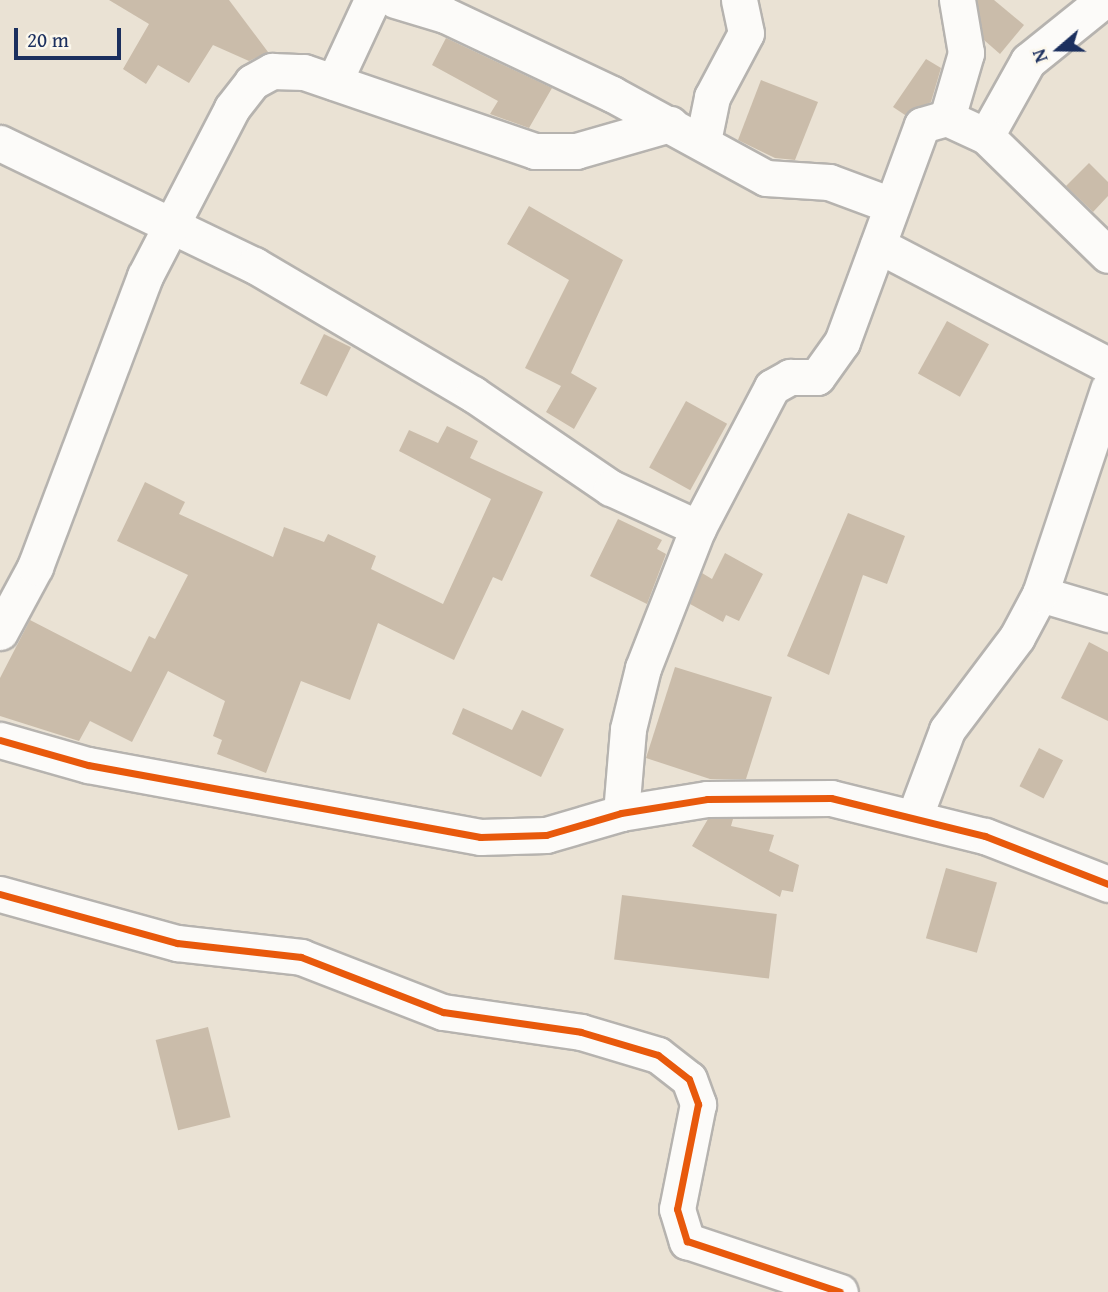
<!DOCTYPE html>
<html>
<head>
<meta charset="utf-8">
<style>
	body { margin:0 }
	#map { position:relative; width:1108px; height:1292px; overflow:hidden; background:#eae2d4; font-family:"Gentium Book Plus",serif }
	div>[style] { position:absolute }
	.building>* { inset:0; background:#cabcaa; transform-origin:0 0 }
	.roads { filter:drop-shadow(2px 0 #b6b3af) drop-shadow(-2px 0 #b6b3af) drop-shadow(0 2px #b6b3af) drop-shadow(0 -2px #b6b3af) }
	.minor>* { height:35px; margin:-17.5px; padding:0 17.5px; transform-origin:17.5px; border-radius:17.5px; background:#fcfbf9 }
	.cycleway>* { height:7px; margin:-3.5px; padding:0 3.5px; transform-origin:3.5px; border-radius:3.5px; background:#e8590c }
	span { translate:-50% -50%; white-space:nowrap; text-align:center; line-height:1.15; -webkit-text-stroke:5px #fbf7ec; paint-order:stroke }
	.north { position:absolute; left:1024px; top:14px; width:70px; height:70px; -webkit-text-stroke:5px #fbf7ec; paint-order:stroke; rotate:250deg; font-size:19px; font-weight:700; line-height:28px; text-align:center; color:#1b2f5e }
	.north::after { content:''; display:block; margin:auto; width:24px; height:32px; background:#1b2f5e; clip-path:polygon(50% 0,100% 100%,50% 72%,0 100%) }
	.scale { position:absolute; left:14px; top:28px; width:107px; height:32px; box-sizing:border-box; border:4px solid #1b2f5e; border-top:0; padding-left:9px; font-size:21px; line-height:24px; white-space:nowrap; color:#1b2f5e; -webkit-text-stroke:5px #fbf7ec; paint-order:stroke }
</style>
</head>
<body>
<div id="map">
	<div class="building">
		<div style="clip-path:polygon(109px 0,229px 0,268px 52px,249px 61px,213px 45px,189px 83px,158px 65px,146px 84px,123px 69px,149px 24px)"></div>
		<div style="clip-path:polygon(977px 0,994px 0,1024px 25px,1000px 54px,984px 40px)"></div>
		<div style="clip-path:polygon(446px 38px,552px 88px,529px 128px,490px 114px,498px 101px,432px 65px)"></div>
		<div style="clip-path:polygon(926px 59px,941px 68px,931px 102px,905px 115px,893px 107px)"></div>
		<div style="clip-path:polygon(761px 80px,818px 102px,795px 160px,775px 158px,738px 140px)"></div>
		<div style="clip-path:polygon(1089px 163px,1108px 182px,1108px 196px,1093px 212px,1066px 186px)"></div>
		<div style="clip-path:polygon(529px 206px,623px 260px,571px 373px,597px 388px,574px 429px,546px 412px,561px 386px,525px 368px,569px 280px,507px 244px)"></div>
		<div style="left:947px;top:321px;width:48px;height:60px;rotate:29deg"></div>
		<div style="left:324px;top:334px;width:30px;height:55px;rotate:26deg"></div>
		<div style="left:686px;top:401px;width:47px;height:76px;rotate:29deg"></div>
		<div style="clip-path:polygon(447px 426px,478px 441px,470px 458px,543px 492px,502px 581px,493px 577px,454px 660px,378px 623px,350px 700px,301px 681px,266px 773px,217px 754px,222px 740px,213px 736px,225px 701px,168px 671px,132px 742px,90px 721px,79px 741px,0 716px,0 678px,30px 620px,131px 672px,149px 636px,155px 639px,188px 575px,117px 541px,145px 482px,185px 502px,179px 514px,273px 557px,284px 527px,324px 542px,328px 534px,376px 556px,371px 569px,443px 604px,491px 499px,399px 451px,409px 430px,438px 443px)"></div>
		<div style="clip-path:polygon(848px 513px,905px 536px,887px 584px,863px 575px,829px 675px,787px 656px)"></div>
		<div style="clip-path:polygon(618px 519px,662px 540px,657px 549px,666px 554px,647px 604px,590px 576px)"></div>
		<div style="clip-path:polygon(725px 553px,763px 574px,739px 621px,726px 615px,723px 622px,690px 604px,702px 573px,712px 579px)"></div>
		<div style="clip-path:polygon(1089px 642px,1108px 652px,1108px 721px,1061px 698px)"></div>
		<div style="clip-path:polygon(675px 667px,772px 697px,746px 779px,710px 779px,646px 758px)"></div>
		<div style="clip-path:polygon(463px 708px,512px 730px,522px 710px,564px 729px,541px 777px,452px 734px)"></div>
		<div style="left:1039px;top:748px;width:27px;height:43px;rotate:27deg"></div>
		<div style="clip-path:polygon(708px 819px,733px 819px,731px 826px,774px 835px,769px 851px,799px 865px,793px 892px,782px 890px,780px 897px,692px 846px)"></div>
		<div style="left:946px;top:868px;width:53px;height:73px;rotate:16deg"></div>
		<div style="left:622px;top:895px;width:156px;height:65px;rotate:7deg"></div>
		<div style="left:208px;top:1027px;width:93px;height:54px;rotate:76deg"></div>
	</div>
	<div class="roads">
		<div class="minor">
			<div style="left:395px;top:0;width:52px;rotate:16.7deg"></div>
			<div style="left:445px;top:15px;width:185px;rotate:25.3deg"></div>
			<div style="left:612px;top:94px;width:175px;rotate:28.6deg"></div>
			<div style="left:766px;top:178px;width:63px;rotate:3.6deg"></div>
			<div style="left:829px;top:182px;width:66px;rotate:20.4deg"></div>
			<div style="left:334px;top:82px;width:90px;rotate:-65.1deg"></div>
			<div style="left:947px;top:118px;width:68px;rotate:-73.7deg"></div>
			<div style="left:966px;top:53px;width:54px;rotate:-99.6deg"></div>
			<div style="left:986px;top:136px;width:86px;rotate:-60.8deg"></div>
			<div style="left:1028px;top:61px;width:97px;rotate:-38.8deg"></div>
			<div style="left:703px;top:141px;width:45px;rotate:-78.4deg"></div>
			<div style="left:712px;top:97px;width:72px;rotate:-62deg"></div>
			<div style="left:746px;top:33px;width:34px;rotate:-102deg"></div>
			<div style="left:0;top:143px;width:282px;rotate:25.7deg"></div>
			<div style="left:254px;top:265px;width:254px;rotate:30.5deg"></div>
			<div style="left:473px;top:394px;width:167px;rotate:34.3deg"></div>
			<div style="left:611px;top:488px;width:96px;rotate:24.7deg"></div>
			<div style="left:878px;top:245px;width:259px;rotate:27.6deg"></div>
			<div style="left:1040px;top:594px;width:71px;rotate:16.4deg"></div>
			<div style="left:0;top:632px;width:74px;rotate:-61.7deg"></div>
			<div style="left:35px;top:567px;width:311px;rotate:-69.3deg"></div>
			<div style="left:145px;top:276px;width:189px;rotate:-62.6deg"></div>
			<div style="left:232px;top:108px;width:33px;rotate:-52deg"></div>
			<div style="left:252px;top:82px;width:23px;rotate:-29deg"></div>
			<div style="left:272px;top:71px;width:32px;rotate:2deg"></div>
			<div style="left:304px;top:72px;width:244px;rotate:18.9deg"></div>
			<div style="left:535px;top:151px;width:41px"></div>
			<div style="left:576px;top:151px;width:98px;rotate:-16deg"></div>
			<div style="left:0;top:740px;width:91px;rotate:15.9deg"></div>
			<div style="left:88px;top:765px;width:399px;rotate:10.4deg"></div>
			<div style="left:480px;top:837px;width:66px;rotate:-1.7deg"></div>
			<div style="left:546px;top:835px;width:78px;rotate:-16.3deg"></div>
			<div style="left:621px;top:813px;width:87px;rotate:-9.2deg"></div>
			<div style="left:707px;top:799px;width:124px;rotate:-0.5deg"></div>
			<div style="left:831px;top:798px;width:159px;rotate:13.9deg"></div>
			<div style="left:985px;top:836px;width:132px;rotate:21.3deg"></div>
			<div style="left:621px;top:813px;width:84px;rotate:-85.2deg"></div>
			<div style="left:628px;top:729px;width:63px;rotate:-76.2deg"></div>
			<div style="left:643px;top:668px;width:150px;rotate:-68.6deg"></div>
			<div style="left:698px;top:528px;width:159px;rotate:-62.3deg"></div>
			<div style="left:772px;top:387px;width:21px;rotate:-29deg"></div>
			<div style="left:790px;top:377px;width:27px"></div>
			<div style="left:817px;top:377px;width:43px;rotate:-54.5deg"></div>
			<div style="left:842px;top:342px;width:231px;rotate:-69.8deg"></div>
			<div style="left:922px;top:125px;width:26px;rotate:-16deg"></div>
			<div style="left:947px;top:118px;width:43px;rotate:24.8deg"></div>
			<div style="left:986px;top:136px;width:170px;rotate:44.3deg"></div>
			<div style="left:914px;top:818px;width:94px;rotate:-69.4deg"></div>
			<div style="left:947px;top:730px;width:116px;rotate:-53deg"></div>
			<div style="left:1017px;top:637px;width:49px;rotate:-61.9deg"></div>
			<div style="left:1040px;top:594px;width:216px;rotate:-71.6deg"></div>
			<div style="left:0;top:894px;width:184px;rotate:15.5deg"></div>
			<div style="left:177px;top:943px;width:125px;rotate:6.4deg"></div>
			<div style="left:301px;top:957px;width:152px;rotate:21.2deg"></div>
			<div style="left:443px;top:1012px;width:139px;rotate:8.2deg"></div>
			<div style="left:581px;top:1032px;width:80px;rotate:16.6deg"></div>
			<div style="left:658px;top:1055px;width:39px;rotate:38deg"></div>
			<div style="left:689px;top:1079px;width:27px;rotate:70deg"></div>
			<div style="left:698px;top:1104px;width:107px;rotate:101.3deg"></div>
			<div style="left:677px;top:1209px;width:34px;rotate:73deg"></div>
			<div style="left:687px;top:1241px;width:161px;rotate:18.4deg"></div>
		</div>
	</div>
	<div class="cycleway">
		<div style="left:0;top:740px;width:91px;rotate:15.9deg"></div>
		<div style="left:88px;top:765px;width:399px;rotate:10.4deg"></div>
		<div style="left:480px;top:837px;width:66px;rotate:-1.7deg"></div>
		<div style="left:546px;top:835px;width:78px;rotate:-16.3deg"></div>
		<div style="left:621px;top:813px;width:87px;rotate:-9.2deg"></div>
		<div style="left:707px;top:799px;width:124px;rotate:-0.5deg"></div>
		<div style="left:831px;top:798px;width:159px;rotate:13.9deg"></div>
		<div style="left:985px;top:836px;width:132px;rotate:21.3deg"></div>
		<div style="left:0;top:894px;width:184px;rotate:15.5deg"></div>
		<div style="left:177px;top:943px;width:125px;rotate:6.4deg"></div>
		<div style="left:301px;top:957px;width:152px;rotate:21.2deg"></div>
		<div style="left:443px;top:1012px;width:139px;rotate:8.2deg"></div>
		<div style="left:581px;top:1032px;width:80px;rotate:16.6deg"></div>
		<div style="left:658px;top:1055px;width:39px;rotate:38deg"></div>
		<div style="left:689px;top:1079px;width:27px;rotate:70deg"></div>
		<div style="left:698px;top:1104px;width:107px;rotate:101.3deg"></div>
		<div style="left:677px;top:1209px;width:34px;rotate:73deg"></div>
		<div style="left:687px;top:1241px;width:161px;rotate:18.4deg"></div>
	</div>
	<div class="north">N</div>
	<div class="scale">20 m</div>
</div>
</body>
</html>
